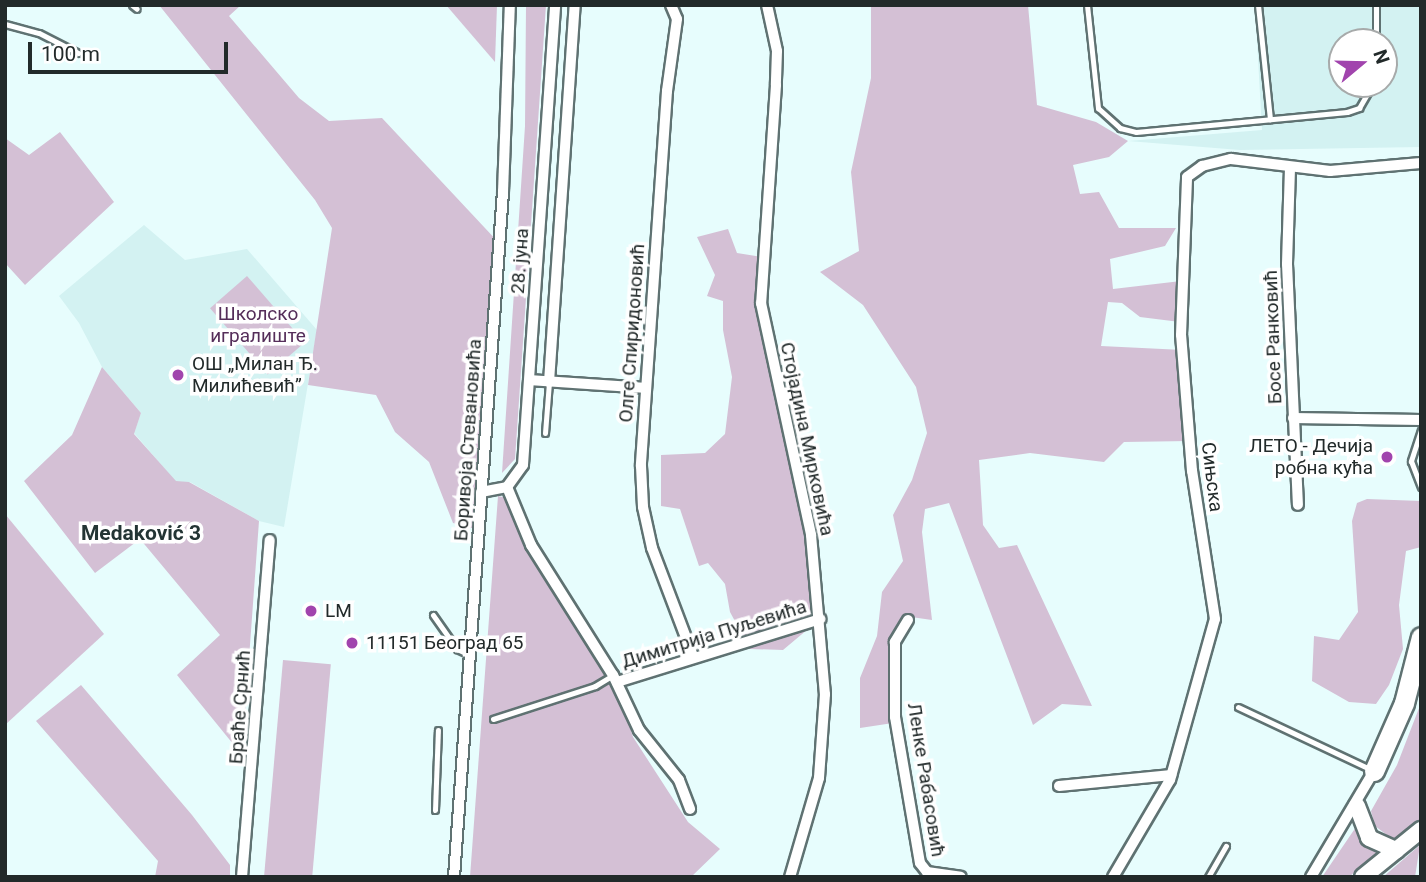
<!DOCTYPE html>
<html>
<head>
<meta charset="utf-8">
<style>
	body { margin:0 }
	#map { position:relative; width:1426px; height:882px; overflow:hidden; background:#e7fdfd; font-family:Roboto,sans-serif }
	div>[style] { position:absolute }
	.built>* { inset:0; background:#d3f2f2 }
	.green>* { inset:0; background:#d4c0d5; transform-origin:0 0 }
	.roads { filter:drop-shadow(2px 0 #5f7272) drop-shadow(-2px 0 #5f7272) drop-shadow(0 2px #5f7272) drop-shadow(0 -2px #5f7272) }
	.lane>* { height:5px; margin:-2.5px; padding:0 2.5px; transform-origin:2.5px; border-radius:2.5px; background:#fff }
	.street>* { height:10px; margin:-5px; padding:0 5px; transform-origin:5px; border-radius:5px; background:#fff }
	.secondary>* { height:16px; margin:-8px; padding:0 8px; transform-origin:8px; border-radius:8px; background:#fff }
	.highway>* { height:19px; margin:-9.5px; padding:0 9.5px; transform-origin:9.5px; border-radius:9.5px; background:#fff }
	.dots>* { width:19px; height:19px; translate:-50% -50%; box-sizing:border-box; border:4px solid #fff; border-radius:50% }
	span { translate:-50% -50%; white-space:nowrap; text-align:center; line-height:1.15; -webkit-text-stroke:7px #fff; paint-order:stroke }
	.street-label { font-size:19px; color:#222a2a }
	.park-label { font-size:19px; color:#552e5a }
	.poi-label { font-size:19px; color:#222a2a }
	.left { translate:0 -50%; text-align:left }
	.right { translate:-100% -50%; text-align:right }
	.neighbourhood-label { font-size:21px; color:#233434; font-weight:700 }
	.frame { position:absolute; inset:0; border:7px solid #222a2a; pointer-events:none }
	.north { position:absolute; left:1328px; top:28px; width:70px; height:70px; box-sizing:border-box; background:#fff; border:2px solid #a7aaaa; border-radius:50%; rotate:71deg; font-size:19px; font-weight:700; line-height:28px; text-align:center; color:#222a2a }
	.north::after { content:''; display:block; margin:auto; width:24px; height:32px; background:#a144ad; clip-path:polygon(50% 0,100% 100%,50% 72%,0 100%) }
	.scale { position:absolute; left:28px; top:42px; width:200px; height:32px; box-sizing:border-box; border:4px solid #222a2a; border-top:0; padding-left:9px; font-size:21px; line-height:24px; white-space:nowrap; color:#222a2a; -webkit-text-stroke:5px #fff; paint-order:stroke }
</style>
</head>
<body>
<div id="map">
	<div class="built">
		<div style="clip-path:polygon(evenodd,1255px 5px,1421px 5px,1421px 147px,1240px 150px,1128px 141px,1262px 130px,1255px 5px,1342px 42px,1384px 42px,1384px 84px,1342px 84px,1342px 42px)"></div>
		<div style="clip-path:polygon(144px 225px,185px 260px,247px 249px,317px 330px,284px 527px,259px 521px,190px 482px,176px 482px,134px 433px,141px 413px,102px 367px,79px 323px,59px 296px)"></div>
	</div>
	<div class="green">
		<div style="clip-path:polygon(159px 5px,241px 5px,229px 16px,299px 98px,329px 121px,382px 118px,499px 243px,479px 530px,453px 523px,429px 462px,395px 432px,376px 395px,308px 385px,332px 228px,315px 200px)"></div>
		<div style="clip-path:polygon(446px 5px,497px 5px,495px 62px)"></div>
		<div style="clip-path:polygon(526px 5px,546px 5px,515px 459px,502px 473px,525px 126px)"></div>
		<div style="clip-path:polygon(871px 5px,1028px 5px,1037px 105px,1096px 122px,1128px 141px,1109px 157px,1073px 165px,1080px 194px,1099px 192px,1119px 228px,1176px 228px,1165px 246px,1110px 259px,1113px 289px,1181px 281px,1180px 322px,1140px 317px,1122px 303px,1108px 302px,1101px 346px,1183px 350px,1189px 441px,1124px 442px,1104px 462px,1030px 453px,979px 460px,983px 525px,999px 548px,1017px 545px,1092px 706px,1062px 704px,1033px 725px,949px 503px,925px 509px,922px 532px,932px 620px,904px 616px,896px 634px,893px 723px,860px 728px,860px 678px,877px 636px,882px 592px,903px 561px,893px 515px,912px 480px,927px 433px,916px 387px,863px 305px,820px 272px,859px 251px,851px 172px,871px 78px)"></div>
		<div style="clip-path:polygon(60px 132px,114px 202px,25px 285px,5px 263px,5px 138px,29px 155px)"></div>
		<div style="clip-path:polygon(728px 229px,737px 253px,762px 257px,761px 303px,785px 406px,820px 619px,783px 650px,750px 649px,730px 612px,725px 584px,708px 563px,699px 566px,680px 509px,661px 506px,661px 455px,705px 453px,725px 434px,732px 377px,723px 330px,723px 301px,707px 296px,715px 275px,697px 237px)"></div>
		<div style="left:247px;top:276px;width:88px;height:49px;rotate:49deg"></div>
		<div style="clip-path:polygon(102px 367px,141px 413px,134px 434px,176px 481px,189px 482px,259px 521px,242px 755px,177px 675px,220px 635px,140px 539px,95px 573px,24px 481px,72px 435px)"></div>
		<div style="clip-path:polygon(498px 496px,513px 499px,517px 515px,617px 682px,633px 737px,688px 822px,720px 849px,691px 877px,470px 877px)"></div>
		<div style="clip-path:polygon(1367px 499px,1421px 501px,1421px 547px,1406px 551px,1399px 605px,1403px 649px,1389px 685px,1376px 704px,1349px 702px,1312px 681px,1314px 636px,1339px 640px,1358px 612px,1352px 521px,1357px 503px)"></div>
		<div style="clip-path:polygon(5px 514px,104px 634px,5px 725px)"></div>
		<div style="left:283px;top:660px;width:48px;height:218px;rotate:5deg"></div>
		<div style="clip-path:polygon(81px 685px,192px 815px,230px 865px,230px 877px,155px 877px,158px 861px,36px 721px)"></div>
		<div style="clip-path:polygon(1421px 703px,1421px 820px,1400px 838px,1391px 838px,1375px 826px,1371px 811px,1397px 765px)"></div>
		<div style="clip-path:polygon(1356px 827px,1364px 841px,1379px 851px,1349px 877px,1322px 877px)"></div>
		<div style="clip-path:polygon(1420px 845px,1415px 877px,1383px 877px)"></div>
	</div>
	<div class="roads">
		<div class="lane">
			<div style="left:132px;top:5px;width:6px;rotate:39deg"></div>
			<div style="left:1087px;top:5px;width:104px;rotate:83.9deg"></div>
			<div style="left:1098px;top:108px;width:30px;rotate:42deg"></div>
			<div style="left:1120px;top:128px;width:16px;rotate:14deg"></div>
			<div style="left:1136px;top:132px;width:212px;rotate:-5.4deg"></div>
			<div style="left:1347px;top:112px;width:13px;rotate:-18deg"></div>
			<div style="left:1359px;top:108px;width:28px;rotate:-60deg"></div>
			<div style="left:1258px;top:5px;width:115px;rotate:84deg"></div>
			<div style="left:5px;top:24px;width:35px;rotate:15deg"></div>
			<div style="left:39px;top:33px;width:44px;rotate:27.1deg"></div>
			<div style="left:1376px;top:42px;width:37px;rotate:-90deg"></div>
			<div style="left:1421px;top:430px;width:33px;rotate:108deg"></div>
			<div style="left:1411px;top:461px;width:28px;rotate:69deg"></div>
			<div style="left:545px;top:433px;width:51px;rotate:-85.5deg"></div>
			<div style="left:433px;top:615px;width:42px;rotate:54.8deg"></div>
			<div style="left:457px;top:649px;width:14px;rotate:25deg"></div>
			<div style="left:1238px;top:707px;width:148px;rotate:25.2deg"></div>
			<div style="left:493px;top:719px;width:107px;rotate:-17.9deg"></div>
			<div style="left:595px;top:686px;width:21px;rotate:-31deg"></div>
			<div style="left:435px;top:810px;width:80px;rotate:-87.9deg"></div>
			<div style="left:1208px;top:877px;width:36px;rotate:-60deg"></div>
		</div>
		<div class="street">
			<div style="left:671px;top:5px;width:15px;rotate:67deg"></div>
			<div style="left:677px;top:19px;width:73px;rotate:97.9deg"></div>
			<div style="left:667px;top:91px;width:376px;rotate:94deg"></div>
			<div style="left:641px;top:466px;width:41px;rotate:87.2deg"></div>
			<div style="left:643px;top:507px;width:42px;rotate:77.6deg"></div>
			<div style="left:652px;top:548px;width:116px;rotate:69.2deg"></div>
			<div style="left:767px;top:5px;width:47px;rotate:77.7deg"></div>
			<div style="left:777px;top:51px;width:34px;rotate:92deg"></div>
			<div style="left:776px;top:85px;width:219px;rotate:93.9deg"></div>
			<div style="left:761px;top:303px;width:237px;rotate:77.8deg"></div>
			<div style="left:811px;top:535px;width:160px;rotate:85deg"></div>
			<div style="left:825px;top:694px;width:84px;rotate:94.1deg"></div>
			<div style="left:819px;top:778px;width:103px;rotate:106.3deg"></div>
			<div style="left:1290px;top:168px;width:96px;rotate:91.8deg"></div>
			<div style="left:1287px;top:264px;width:241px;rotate:87.4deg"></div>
			<div style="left:530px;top:380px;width:116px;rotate:3.9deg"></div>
			<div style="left:549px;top:382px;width:378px;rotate:-86.1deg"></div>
			<div style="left:1293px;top:418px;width:128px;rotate:0.9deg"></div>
			<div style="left:507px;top:487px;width:63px;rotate:67.5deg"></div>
			<div style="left:531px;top:545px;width:154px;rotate:57.8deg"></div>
			<div style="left:613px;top:675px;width:61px;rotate:64.7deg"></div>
			<div style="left:639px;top:730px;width:64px;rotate:51.3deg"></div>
			<div style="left:679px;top:780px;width:31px;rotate:69deg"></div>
			<div style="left:481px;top:492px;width:26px;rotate:-11deg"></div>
			<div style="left:507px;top:487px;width:27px;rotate:-54deg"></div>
			<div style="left:523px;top:465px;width:461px;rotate:-86deg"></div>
			<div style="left:908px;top:620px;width:26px;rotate:121deg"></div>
			<div style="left:895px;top:642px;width:75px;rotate:90deg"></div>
			<div style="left:895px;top:717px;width:148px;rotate:80.3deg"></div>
			<div style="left:920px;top:863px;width:11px;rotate:52deg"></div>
			<div style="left:927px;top:872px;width:34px;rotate:8deg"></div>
			<div style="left:617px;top:682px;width:213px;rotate:-17.2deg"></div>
			<div style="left:1059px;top:786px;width:113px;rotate:-5.6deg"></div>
			<div style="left:242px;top:877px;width:338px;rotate:-85.3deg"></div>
			<div style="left:454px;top:877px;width:687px;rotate:-85.91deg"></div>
			<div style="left:503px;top:192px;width:187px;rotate:-87.9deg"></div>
			<div style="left:1113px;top:877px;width:113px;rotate:-59.6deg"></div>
			<div style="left:1170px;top:780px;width:167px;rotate:-74.4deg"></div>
			<div style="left:1215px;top:619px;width:150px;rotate:-98.8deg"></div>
			<div style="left:1192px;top:471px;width:136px;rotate:-94.6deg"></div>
			<div style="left:1181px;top:335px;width:158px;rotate:-87.8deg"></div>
			<div style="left:1187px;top:177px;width:19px;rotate:-36deg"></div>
			<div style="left:1202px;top:166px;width:30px;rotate:-14deg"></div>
			<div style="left:1231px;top:159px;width:100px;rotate:6.9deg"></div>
			<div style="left:1330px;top:171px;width:91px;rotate:-5deg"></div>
			<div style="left:1311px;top:877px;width:123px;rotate:-59.3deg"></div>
		</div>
		<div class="secondary">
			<div style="left:1357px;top:806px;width:34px;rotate:69deg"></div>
			<div style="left:1369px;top:838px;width:30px;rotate:24deg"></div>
			<div style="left:1363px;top:877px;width:75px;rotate:-39deg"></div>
		</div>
		<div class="highway">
			<div style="left:1374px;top:771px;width:74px;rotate:-66.2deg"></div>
			<div style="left:1404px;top:703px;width:68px;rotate:-75.6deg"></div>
		</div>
	</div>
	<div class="dots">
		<div style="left:178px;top:375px;background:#a144ad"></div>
		<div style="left:1387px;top:457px;background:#a144ad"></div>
		<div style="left:311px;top:611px;background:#a144ad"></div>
		<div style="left:352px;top:643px;background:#a144ad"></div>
	</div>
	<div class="street-label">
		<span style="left:520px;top:261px;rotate:-86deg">28. јуна</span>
		<span style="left:632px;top:333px;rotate:-86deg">Олге Спиридоновић</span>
		<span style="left:1273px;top:337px;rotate:-92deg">Босе Ранковић</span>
		<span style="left:807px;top:439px;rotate:78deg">Стојадина Мирковића</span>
		<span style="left:468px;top:440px;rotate:-86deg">Боривоја Стевановића</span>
		<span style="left:1212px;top:477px;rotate:83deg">Сињска</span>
		<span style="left:714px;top:634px;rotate:-17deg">Димитрија Пуљевића</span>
		<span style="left:240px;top:707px;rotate:-86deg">Браће Срнић</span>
		<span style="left:926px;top:780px;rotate:81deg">Ленке Рабасовић</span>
	</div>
	<div class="park-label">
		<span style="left:258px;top:325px">Школско<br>игралиште</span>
	</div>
	<div class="poi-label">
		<span class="left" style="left:192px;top:375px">ОШ „Милан Ђ.<br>Милићевић”</span>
		<span class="right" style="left:1373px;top:457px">ЛЕТО - Дечија<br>робна кућа</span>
		<span class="left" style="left:325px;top:611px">LM</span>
		<span class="left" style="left:366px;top:643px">11151 Београд 65</span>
	</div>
	<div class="neighbourhood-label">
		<span style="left:141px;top:533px">Medaković 3</span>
	</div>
	<div class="frame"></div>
	<div class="north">N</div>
	<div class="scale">100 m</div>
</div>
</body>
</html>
